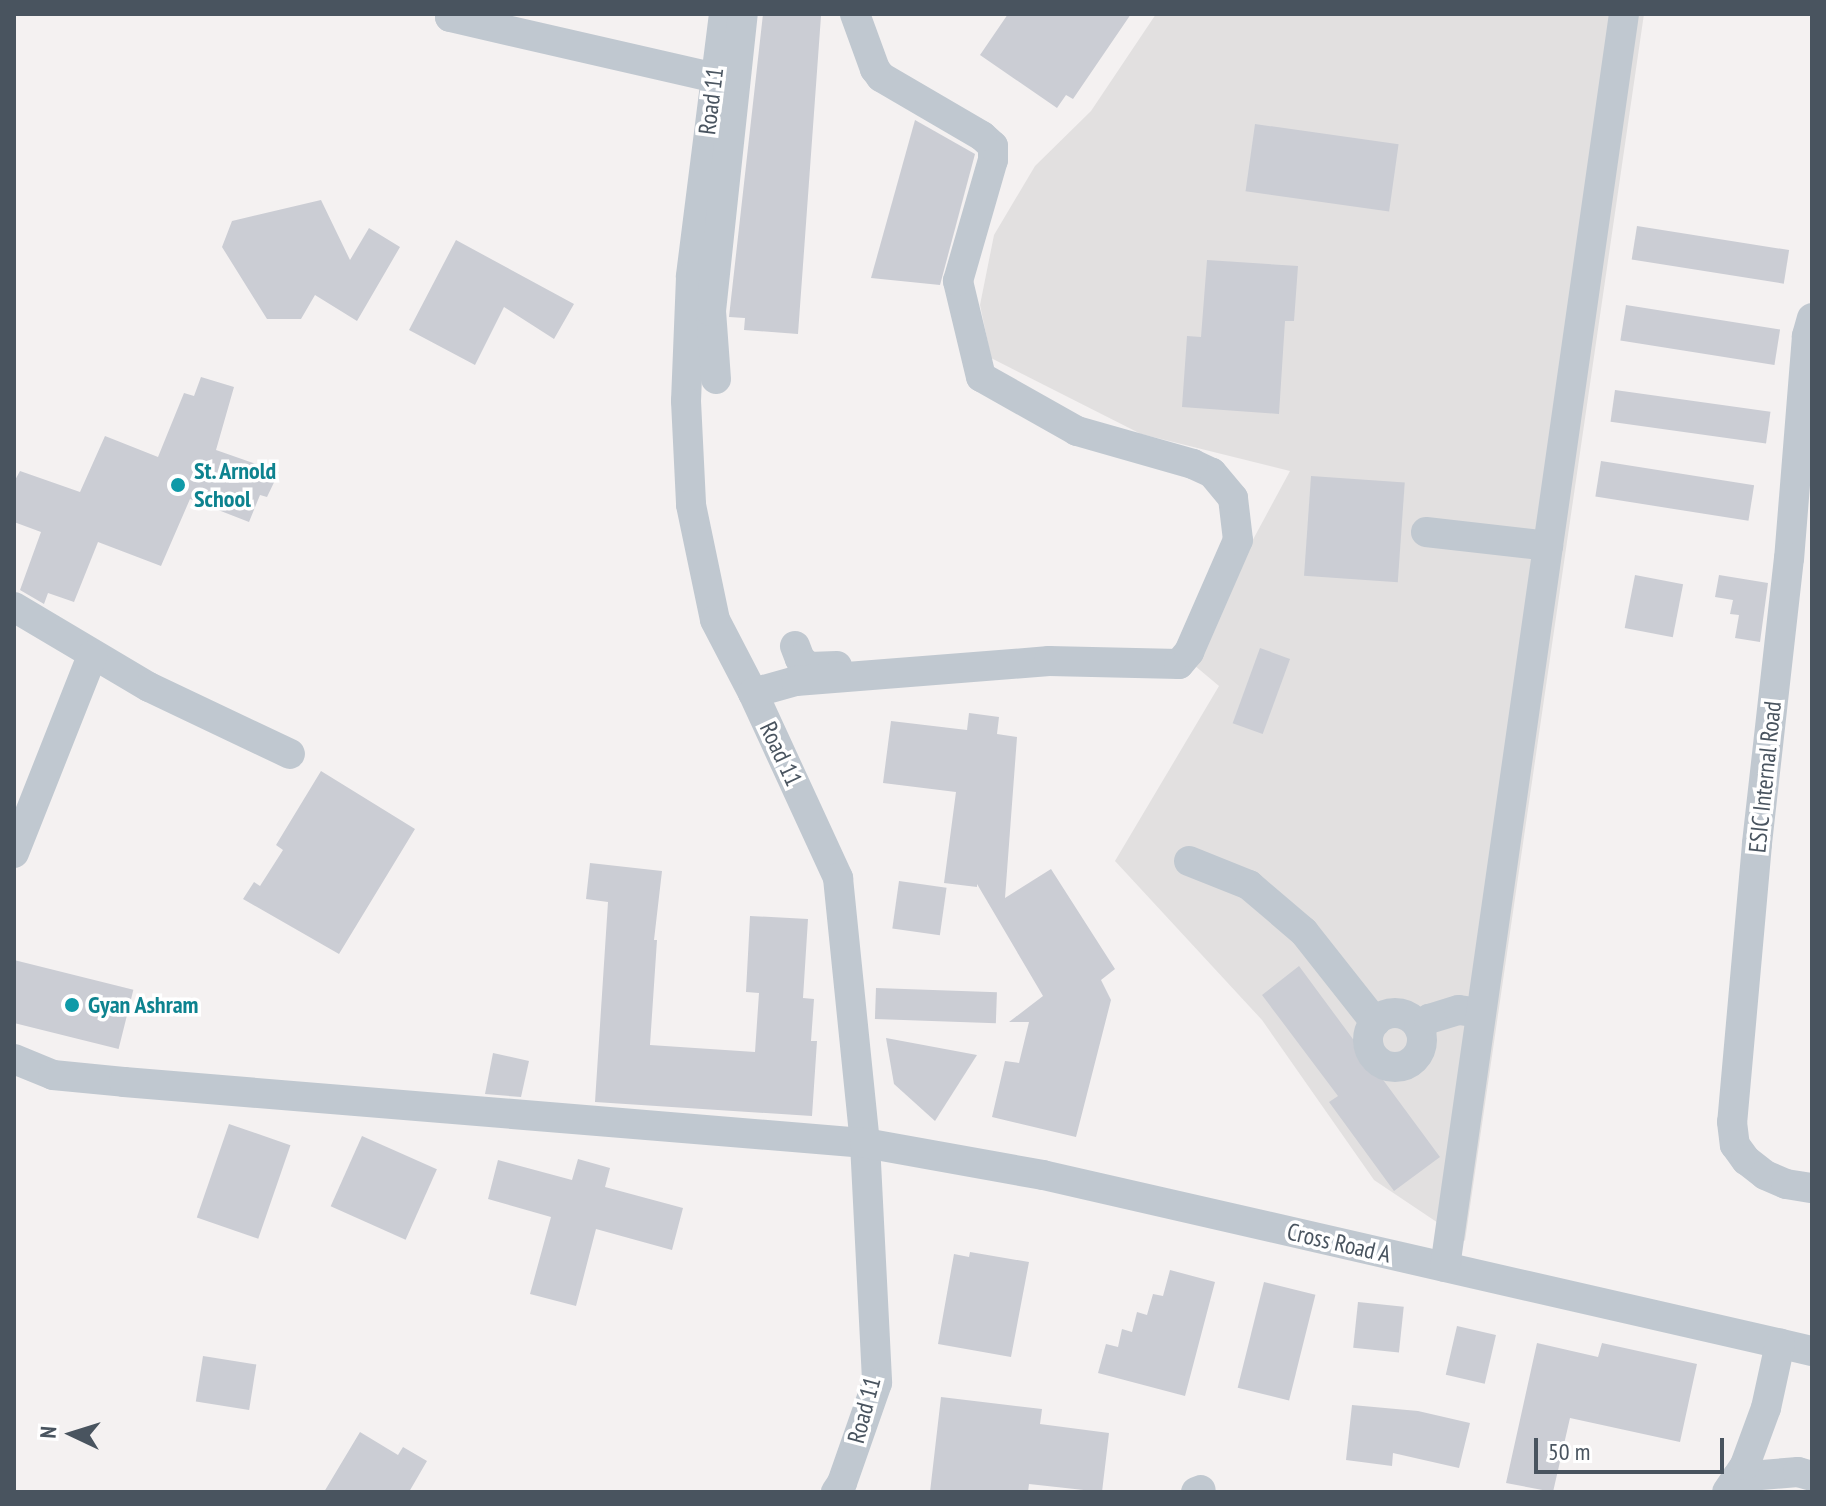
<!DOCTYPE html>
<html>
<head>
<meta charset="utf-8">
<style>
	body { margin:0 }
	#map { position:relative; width:1826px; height:1506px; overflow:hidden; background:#f4f1f1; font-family:"PT Sans Narrow",sans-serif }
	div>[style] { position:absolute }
	.education>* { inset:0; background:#e2e0e0 }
	.building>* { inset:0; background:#cbcdd4; transform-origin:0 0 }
	.minor>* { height:30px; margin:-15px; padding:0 15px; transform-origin:15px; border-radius:15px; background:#c0c8d0 }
	.minor>.ring { margin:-15px; padding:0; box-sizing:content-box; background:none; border:30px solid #c0c8d0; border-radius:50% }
	.dots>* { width:22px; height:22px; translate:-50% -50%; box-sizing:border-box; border:4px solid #fff; border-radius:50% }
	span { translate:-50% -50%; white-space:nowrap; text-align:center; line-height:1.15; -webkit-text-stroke:7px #fff; paint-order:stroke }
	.street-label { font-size:24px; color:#49545f }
	.culture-label { font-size:24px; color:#0d838f; font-weight:700 }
	.left { translate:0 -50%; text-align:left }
	.frame { position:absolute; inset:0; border:16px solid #49545f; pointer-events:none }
	.north { position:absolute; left:32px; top:1394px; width:80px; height:80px; -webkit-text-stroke:6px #fff; paint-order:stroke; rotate:274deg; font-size:22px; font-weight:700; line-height:32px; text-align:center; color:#49545f }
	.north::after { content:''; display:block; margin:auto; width:28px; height:36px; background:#49545f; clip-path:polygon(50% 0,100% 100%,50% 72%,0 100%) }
	.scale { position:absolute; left:1534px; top:1438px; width:190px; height:36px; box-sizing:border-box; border:4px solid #49545f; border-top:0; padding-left:10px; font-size:24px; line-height:28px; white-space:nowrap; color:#49545f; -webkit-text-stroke:6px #fff; paint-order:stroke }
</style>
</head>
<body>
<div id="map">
	<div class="education">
		<div style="clip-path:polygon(1156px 14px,1644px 14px,1465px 1241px,1374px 1180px,1262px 1020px,1115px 861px,1219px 686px,1188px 660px,1290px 471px,1141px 434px,991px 358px,980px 305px,994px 235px,1035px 166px,1091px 111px)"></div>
	</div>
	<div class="building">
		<div style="clip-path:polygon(763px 14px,821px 16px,798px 334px,744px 330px,745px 318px,729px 317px)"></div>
		<div style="clip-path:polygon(1008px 14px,1131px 14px,1073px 99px,1066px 95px,1057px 108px,980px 55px)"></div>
		<div style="clip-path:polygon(915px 120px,975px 154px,940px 285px,871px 278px)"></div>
		<div style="left:1255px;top:124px;width:145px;height:68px;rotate:8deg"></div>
		<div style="clip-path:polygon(321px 200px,350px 260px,369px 228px,400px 247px,357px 321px,315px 295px,301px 319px,267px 319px,222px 247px,232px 221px)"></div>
		<div style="left:1637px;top:226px;width:154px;height:34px;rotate:9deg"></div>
		<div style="clip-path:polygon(456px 240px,574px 304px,554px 339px,504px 307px,475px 365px,409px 330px)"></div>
		<div style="clip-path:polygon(1207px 260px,1298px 266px,1294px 321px,1285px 321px,1279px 414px,1182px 407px,1187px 336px,1201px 337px)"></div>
		<div style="left:1626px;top:305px;width:156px;height:36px;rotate:9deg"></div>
		<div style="clip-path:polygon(201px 377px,234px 387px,216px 450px,279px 472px,267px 497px,260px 495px,249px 522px,190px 499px,161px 566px,98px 542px,74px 602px,48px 593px,44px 604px,20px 590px,41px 532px,14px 522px,14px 482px,20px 471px,80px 492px,105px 436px,158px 457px,184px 393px,194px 396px)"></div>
		<div style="left:1615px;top:390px;width:157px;height:32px;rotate:8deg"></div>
		<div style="left:1601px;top:461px;width:155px;height:36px;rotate:9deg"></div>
		<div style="left:1311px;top:476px;width:94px;height:100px;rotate:4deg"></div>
		<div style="left:1635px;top:575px;width:49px;height:54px;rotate:11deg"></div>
		<div style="clip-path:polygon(1719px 575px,1768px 583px,1760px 642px,1735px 638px,1739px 615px,1730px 614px,1733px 600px,1715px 597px)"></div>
		<div style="left:1260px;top:648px;width:32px;height:80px;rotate:20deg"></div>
		<div style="clip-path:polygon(969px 713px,999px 717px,997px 734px,1017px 737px,1005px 898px,1051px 869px,1115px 969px,1101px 980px,1111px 1000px,1076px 1137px,992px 1117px,1005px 1061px,1019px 1063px,1029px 1022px,1009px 1022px,1043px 996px,977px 884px,977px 887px,944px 883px,956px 792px,883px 783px,891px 721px,967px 730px)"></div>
		<div style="clip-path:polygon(321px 771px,415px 829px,339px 954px,243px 899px,254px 882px,260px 886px,283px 850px,276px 845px)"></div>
		<div style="clip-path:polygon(590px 863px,662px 871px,654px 940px,657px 940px,650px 1045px,755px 1052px,759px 993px,746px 992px,750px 916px,808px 919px,803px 998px,814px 999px,811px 1041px,817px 1041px,812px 1116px,595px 1102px,608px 902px,586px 899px)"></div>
		<div style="left:899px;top:881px;width:48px;height:48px;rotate:8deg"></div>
		<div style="left:14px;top:960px;width:123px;height:61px;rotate:14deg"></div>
		<div style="clip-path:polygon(1299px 966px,1440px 1157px,1394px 1191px,1329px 1102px,1338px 1096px,1262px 995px)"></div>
		<div style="left:876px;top:988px;width:121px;height:31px;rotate:2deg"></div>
		<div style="clip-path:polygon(886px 1038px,977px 1055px,935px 1121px,894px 1084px)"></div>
		<div style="clip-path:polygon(493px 1053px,529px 1061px,521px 1097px,485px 1094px)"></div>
		<div style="left:229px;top:1124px;width:65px;height:99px;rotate:19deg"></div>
		<div style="left:362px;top:1136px;width:82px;height:77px;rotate:24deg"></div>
		<div style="clip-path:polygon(578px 1159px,610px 1168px,605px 1187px,683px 1208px,672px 1250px,596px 1229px,576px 1306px,530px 1294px,551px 1217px,488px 1199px,498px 1160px,572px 1180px)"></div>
		<div style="clip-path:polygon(970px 1252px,1029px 1262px,1011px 1357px,938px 1344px,954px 1254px,969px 1257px)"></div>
		<div style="clip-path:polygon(1170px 1270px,1215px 1282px,1185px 1396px,1098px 1373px,1106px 1344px,1118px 1347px,1122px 1329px,1132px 1332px,1137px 1312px,1147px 1315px,1153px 1294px,1163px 1296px)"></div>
		<div style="left:1264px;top:1282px;width:53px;height:109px;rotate:14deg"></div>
		<div style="left:1358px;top:1302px;width:46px;height:46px;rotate:6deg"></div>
		<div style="left:1457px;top:1326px;width:40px;height:50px;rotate:13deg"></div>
		<div style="clip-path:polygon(1537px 1343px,1598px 1357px,1602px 1343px,1697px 1364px,1680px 1442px,1570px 1418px,1553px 1492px,1506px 1483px)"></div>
		<div style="left:203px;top:1356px;width:54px;height:46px;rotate:9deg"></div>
		<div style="clip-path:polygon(941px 1397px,1042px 1409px,1040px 1424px,1109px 1433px,1102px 1492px,1029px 1484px,1028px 1492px,930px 1492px)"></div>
		<div style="clip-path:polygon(1352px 1405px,1418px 1411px,1470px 1423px,1459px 1468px,1393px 1453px,1392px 1466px,1346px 1460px)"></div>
		<div style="clip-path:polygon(360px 1432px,398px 1455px,403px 1447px,427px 1461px,409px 1492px,324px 1492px)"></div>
	</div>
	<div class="minor">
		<div style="left:450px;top:14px;width:3px;rotate:90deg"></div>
		<div style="left:450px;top:17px;width:270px;rotate:12.9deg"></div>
		<div style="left:724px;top:14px;width:265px;rotate:97.2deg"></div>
		<div style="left:691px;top:277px;width:124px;rotate:92.3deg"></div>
		<div style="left:686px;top:401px;width:104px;rotate:87.2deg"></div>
		<div style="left:691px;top:505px;width:117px;rotate:78.2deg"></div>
		<div style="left:715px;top:620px;width:82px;rotate:62.5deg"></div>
		<div style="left:753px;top:693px;width:204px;rotate:65.3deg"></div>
		<div style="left:838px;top:878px;width:266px;rotate:84.2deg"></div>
		<div style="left:865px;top:1143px;width:240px;rotate:87.1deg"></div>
		<div style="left:877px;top:1383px;width:106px;rotate:109.3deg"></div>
		<div style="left:842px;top:1483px;width:11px;rotate:124deg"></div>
		<div style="left:1812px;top:318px;width:19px;rotate:106deg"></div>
		<div style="left:1807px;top:336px;width:223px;rotate:94.6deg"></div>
		<div style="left:1789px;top:558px;width:288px;rotate:96.4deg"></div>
		<div style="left:1757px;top:844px;width:279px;rotate:95.1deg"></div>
		<div style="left:1732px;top:1122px;width:23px;rotate:83deg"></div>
		<div style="left:1735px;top:1145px;width:19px;rotate:54deg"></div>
		<div style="left:1746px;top:1160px;width:24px;rotate:38deg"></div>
		<div style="left:1765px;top:1175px;width:23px;rotate:23deg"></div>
		<div style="left:1786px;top:1184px;width:26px;rotate:9deg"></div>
		<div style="left:716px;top:379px;width:68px;rotate:-94.2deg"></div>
		<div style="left:711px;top:311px;width:299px;rotate:-83.9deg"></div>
		<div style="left:1426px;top:532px;width:123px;rotate:6.5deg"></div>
		<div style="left:14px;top:607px;width:157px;rotate:30.7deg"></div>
		<div style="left:149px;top:687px;width:156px;rotate:25.4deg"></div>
		<div style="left:795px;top:646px;width:14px;rotate:69deg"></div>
		<div style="left:800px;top:659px;width:12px;rotate:42deg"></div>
		<div style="left:809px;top:667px;width:28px;rotate:-2deg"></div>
		<div style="left:753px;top:693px;width:45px;rotate:-15.6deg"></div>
		<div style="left:796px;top:681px;width:254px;rotate:-4.5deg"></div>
		<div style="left:1049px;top:661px;width:130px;rotate:1.3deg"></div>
		<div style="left:1179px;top:664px;width:16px;rotate:-50deg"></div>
		<div style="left:1189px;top:652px;width:122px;rotate:-66.4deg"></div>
		<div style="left:1238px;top:540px;width:42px;rotate:-96.8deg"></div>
		<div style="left:1233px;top:498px;width:33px;rotate:-130deg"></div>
		<div style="left:1212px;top:473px;width:21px;rotate:-155deg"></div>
		<div style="left:1193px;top:464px;width:121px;rotate:-164.1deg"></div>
		<div style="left:1077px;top:431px;width:110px;rotate:-150.6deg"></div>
		<div style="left:981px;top:377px;width:99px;rotate:-103.5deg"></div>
		<div style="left:958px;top:281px;width:126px;rotate:-73.9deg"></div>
		<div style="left:993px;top:160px;width:14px;rotate:-90deg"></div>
		<div style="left:993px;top:146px;width:15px;rotate:-138deg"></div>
		<div style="left:982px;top:136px;width:117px;rotate:-149.7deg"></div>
		<div style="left:881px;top:77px;width:10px;rotate:-127deg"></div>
		<div style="left:875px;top:69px;width:59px;rotate:-110deg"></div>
		<div style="left:14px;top:853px;width:212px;rotate:-68.4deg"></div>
		<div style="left:1189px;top:861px;width:65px;rotate:21.8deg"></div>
		<div style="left:1249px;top:885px;width:72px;rotate:40.5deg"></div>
		<div style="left:1304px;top:932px;width:115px;rotate:51.7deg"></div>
		<div class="ring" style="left:1368px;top:1013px;width:24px;height:24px"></div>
		<div style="left:1419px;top:1027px;width:13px;rotate:-39deg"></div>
		<div style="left:1429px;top:1019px;width:31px;rotate:-17deg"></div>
		<div style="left:1459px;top:1010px;width:22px;rotate:8deg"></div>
		<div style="left:14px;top:1059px;width:42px;rotate:22.3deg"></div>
		<div style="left:53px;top:1075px;width:71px;rotate:5.6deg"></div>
		<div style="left:124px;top:1082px;width:744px;rotate:4.71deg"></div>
		<div style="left:865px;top:1143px;width:181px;rotate:10.2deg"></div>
		<div style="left:1043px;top:1175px;width:789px;rotate:12.89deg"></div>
		<div style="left:1445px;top:1267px;width:1266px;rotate:-81.87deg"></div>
		<div style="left:1737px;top:1477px;width:61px;rotate:-4.7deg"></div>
		<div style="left:1798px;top:1472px;width:15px;rotate:16deg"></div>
		<div style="left:1196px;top:1492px;width:5px;rotate:-22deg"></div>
		<div style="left:1727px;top:1492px;width:32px;rotate:-56deg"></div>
		<div style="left:1745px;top:1465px;width:61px;rotate:-69.8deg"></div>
		<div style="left:1766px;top:1408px;width:66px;rotate:-77.7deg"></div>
	</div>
	<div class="dots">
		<div style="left:178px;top:485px;background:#0f9aa8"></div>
		<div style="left:72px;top:1005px;background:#0f9aa8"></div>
	</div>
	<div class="street-label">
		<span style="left:711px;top:101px;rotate:-83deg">Road 11</span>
		<span style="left:781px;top:754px;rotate:65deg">Road 11</span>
		<span style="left:1765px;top:777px;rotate:-84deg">ESIC Internal Road</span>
		<span style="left:1339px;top:1243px;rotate:13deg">Cross Road A</span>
		<span style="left:864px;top:1410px;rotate:-75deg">Road 11</span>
	</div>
	<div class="culture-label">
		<span class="left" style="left:194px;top:485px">St. Arnold<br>School</span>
		<span class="left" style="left:88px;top:1005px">Gyan Ashram</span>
	</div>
	<div class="frame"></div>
	<div class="north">N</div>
	<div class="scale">50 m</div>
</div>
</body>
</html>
